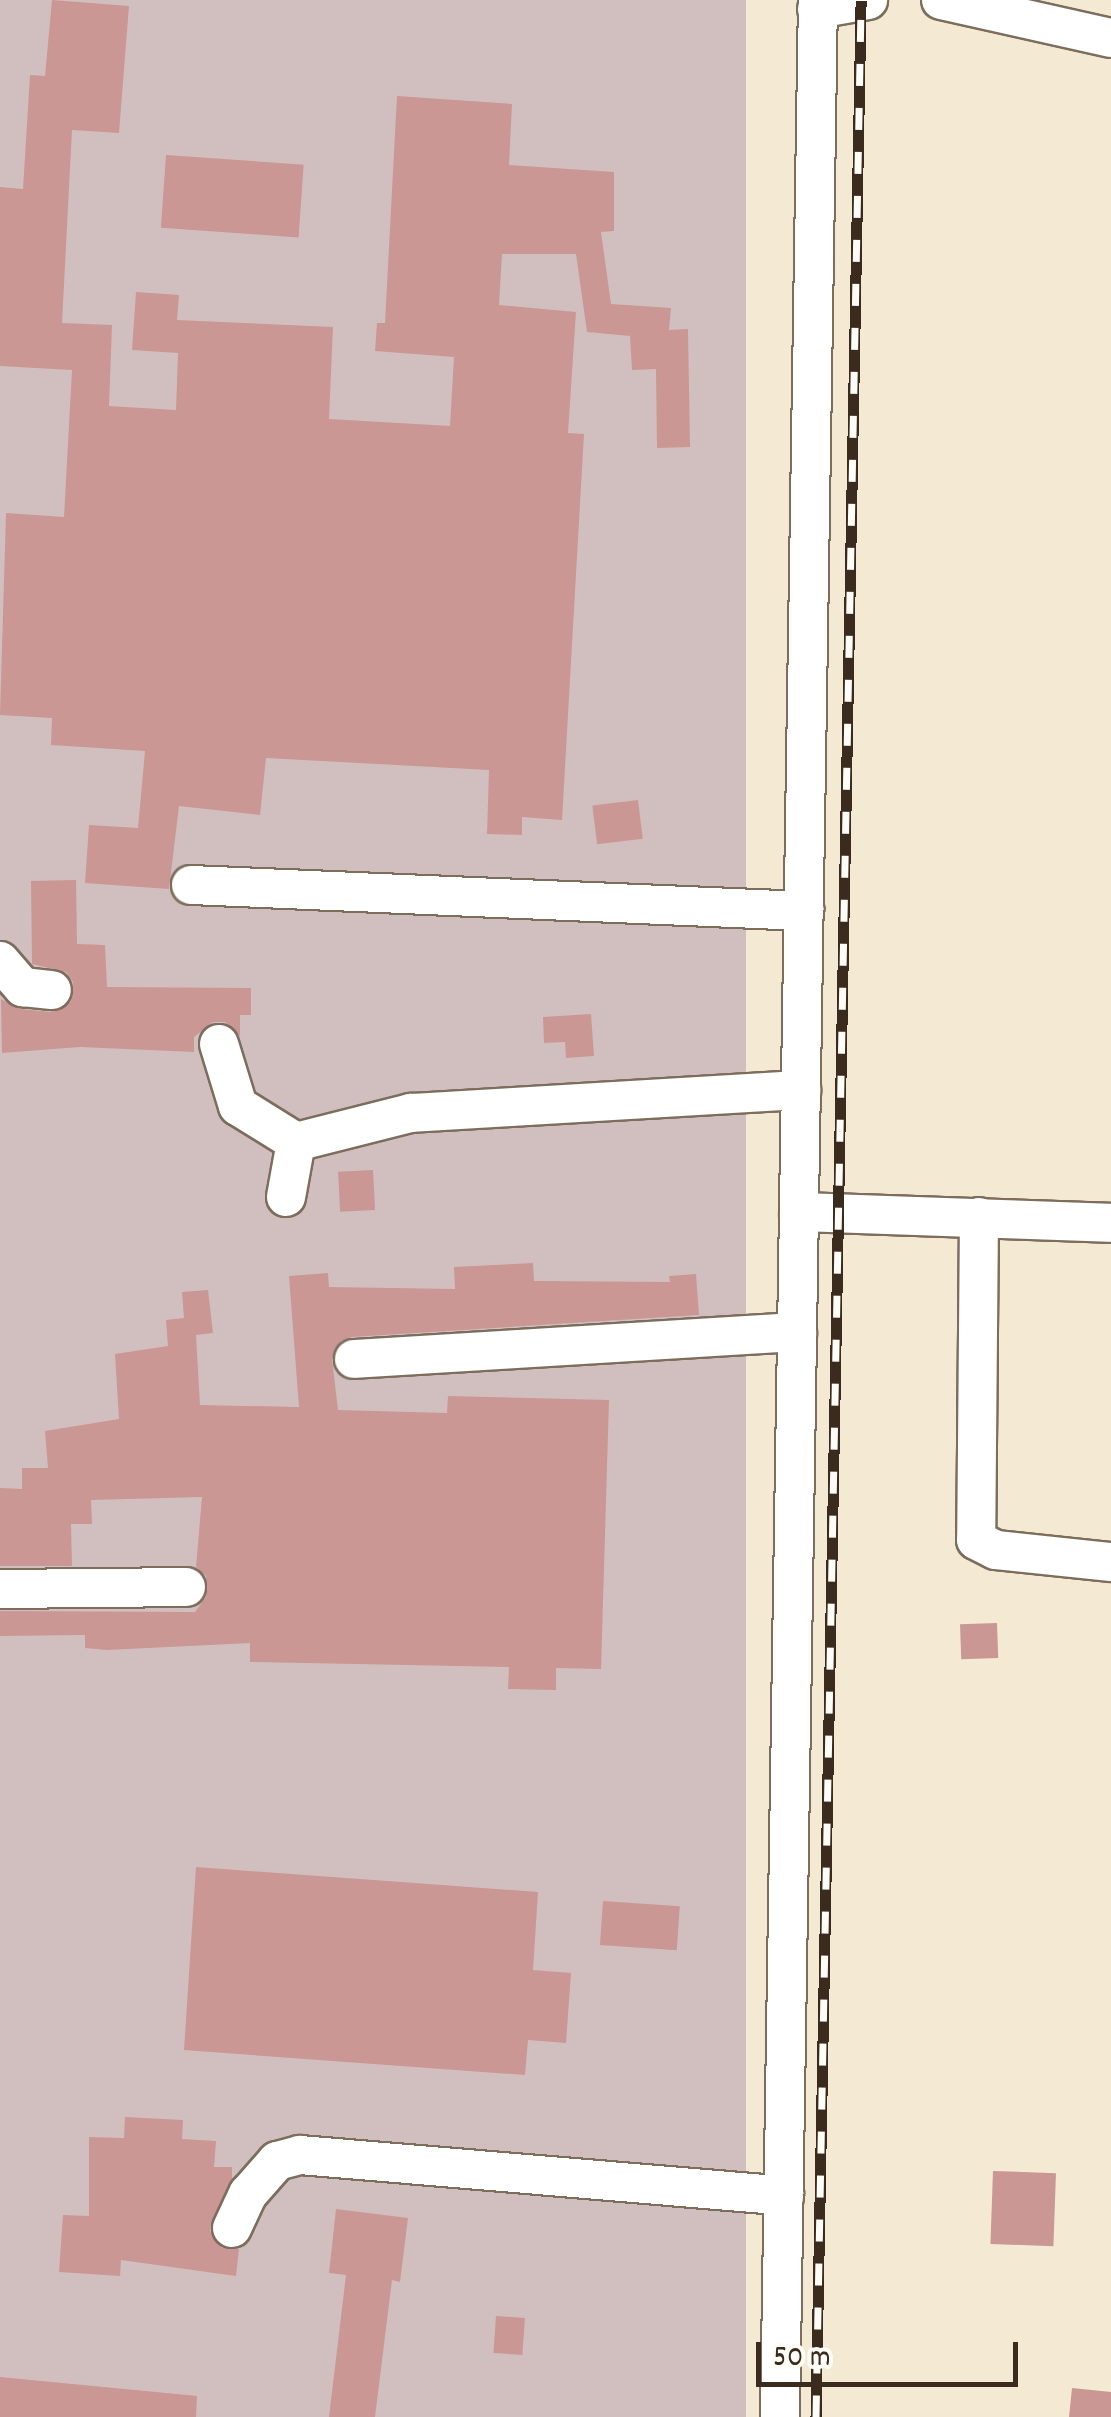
<!DOCTYPE html>
<html>
<head>
<meta charset="utf-8">
<style>
	body { margin:0 }
	#map { position:relative; width:1111px; height:2417px; overflow:hidden; background:#f4e9d2; font-family:Dekko,sans-serif }
	div>[style] { position:absolute }
	.industrial>* { inset:0; background:#d1bfbf; transform-origin:0 0 }
	.building>* { inset:0; background:#ca9794; transform-origin:0 0 }
	.roads { filter:drop-shadow(2px 0 #7c6d5d) drop-shadow(-2px 0 #7c6d5d) drop-shadow(0 2px #7c6d5d) drop-shadow(0 -2px #7c6d5d) }
	.street>* { height:38px; margin:-19px; padding:0 19px; transform-origin:19px; border-radius:19px; background:#fff }
	.rail>* { height:11px; margin-top:-5.5px; transform-origin:0; background:repeating-linear-gradient(90deg,#fdfcf7 0 22px,#3b2a1e 0 44px); box-sizing:border-box; border-block:2px solid #3b2a1e }
	span { translate:-50% -50%; white-space:nowrap; text-align:center; line-height:1.15; -webkit-text-stroke:8px #fdfcf7; paint-order:stroke }
	.scale { position:absolute; left:756px; top:2342px; width:262px; height:45px; box-sizing:border-box; border:5px solid #3b2a1e; border-top:0; padding-left:12px; font-size:30px; line-height:35px; white-space:nowrap; color:#3b2a1e; -webkit-text-stroke:8px #fdfcf7; paint-order:stroke }
</style>
</head>
<body>
<div id="map">
	<div class="industrial">
		<div style="left:0;top:0;width:746px;height:2417px"></div>
	</div>
	<div class="building">
		<div style="clip-path:polygon(52px 0,129px 6px,119px 133px,72px 130px,62px 323px,112px 325px,109px 406px,176px 410px,178px 353px,132px 350px,136px 292px,179px 295px,177px 320px,333px 327px,329px 419px,450px 426px,454px 357px,375px 351px,377px 323px,385px 323px,397px 96px,512px 104px,509px 165px,614px 172px,614px 231px,601px 232px,611px 304px,671px 308px,669px 330px,688px 329px,690px 447px,657px 448px,656px 369px,632px 370px,630px 336px,587px 332px,576px 254px,502px 254px,499px 305px,576px 312px,568px 433px,584px 434px,562px 820px,522px 817px,522px 835px,487px 834px,489px 770px,266px 758px,260px 815px,179px 806px,169px 889px,85px 883px,89px 825px,138px 828px,145px 751px,51px 745px,52px 718px,0 715px,6px 513px,64px 517px,72px 370px,0 366px,0 187px,23px 189px,30px 75px,45px 76px)"></div>
		<div style="left:166px;top:155px;width:138px;height:73px;rotate:4deg"></div>
		<div style="left:638px;top:800px;width:39px;height:46px;rotate:83deg"></div>
		<div style="clip-path:polygon(76px 880px,77px 944px,105px 945px,107px 987px,251px 988px,251px 1015px,240px 1015px,240px 1036px,225px 1022px,213px 1022px,194px 1037px,194px 1052px,80px 1047px,2px 1053px,1px 999px,21px 1009px,50px 1012px,71px 1002px,73px 982px,66px 972px,32px 964px,31px 881px)"></div>
		<div style="clip-path:polygon(591px 1014px,594px 1056px,566px 1058px,565px 1042px,544px 1043px,543px 1017px)"></div>
		<div style="left:373px;top:1170px;width:40px;height:35px;rotate:87deg"></div>
		<div style="clip-path:polygon(533px 1263px,534px 1281px,670px 1282px,669px 1276px,696px 1274px,699px 1315px,352px 1337px,341px 1341px,332px 1359px,338px 1410px,447px 1413px,448px 1396px,609px 1400px,601px 1669px,556px 1668px,556px 1690px,508px 1689px,509px 1667px,250px 1662px,250px 1643px,107px 1650px,85px 1648px,85px 1635px,0 1636px,0 1611px,195px 1612px,206px 1597px,206px 1576px,196px 1567px,202px 1497px,91px 1500px,92px 1524px,71px 1524px,72px 1566px,0 1566px,0 1488px,22px 1489px,22px 1468px,48px 1468px,45px 1431px,119px 1419px,115px 1354px,168px 1346px,166px 1320px,184px 1318px,182px 1292px,208px 1290px,213px 1333px,196px 1335px,200px 1405px,299px 1407px,289px 1276px,328px 1273px,329px 1287px,455px 1289px,454px 1267px)"></div>
		<div style="left:997px;top:1623px;width:35px;height:37px;rotate:88deg"></div>
		<div style="clip-path:polygon(196px 1867px,538px 1892px,533px 1970px,571px 1973px,566px 2043px,528px 2040px,525px 2075px,184px 2050px)"></div>
		<div style="left:603px;top:1901px;width:77px;height:44px;rotate:4deg"></div>
		<div style="clip-path:polygon(125px 2117px,183px 2120px,182px 2139px,216px 2141px,214px 2167px,232px 2167px,232px 2179px,210px 2231px,222px 2248px,239px 2249px,236px 2276px,121px 2260px,120px 2276px,59px 2272px,63px 2215px,89px 2216px,89px 2137px,124px 2138px)"></div>
		<div style="left:993px;top:2171px;width:63px;height:73px;rotate:2deg"></div>
		<div style="clip-path:polygon(336px 2209px,408px 2218px,400px 2282px,392px 2280px,375px 2417px,329px 2417px,346px 2275px,329px 2273px)"></div>
		<div style="left:496px;top:2316px;width:29px;height:37px;rotate:4deg"></div>
		<div style="clip-path:polygon(0 2377px,197px 2396px,196px 2417px,0 2417px)"></div>
		<div style="clip-path:polygon(1072px 2388px,1111px 2392px,1111px 2417px,1069px 2417px)"></div>
	</div>
	<div class="roads">
		<div class="street">
			<div style="left:941px;top:0;width:174px;rotate:12.6deg"></div>
			<div style="left:817px;top:9px;width:52px;rotate:-10deg"></div>
			<div style="left:191px;top:885px;width:614px;rotate:2.43deg"></div>
			<div style="left:0;top:961px;width:35px;rotate:49deg"></div>
			<div style="left:23px;top:987px;width:29px;rotate:6deg"></div>
			<div style="left:219px;top:1044px;width:65px;rotate:73deg"></div>
			<div style="left:238px;top:1106px;width:68px;rotate:31.8deg"></div>
			<div style="left:286px;top:1197px;width:56px;rotate:-79.7deg"></div>
			<div style="left:296px;top:1142px;width:119px;rotate:-14.2deg"></div>
			<div style="left:411px;top:1113px;width:391px;rotate:-3.4deg"></div>
			<div style="left:799px;top:1212px;width:312px;rotate:2deg"></div>
			<div style="left:979px;top:1217px;width:323px;rotate:90.5deg"></div>
			<div style="left:976px;top:1540px;width:22px;rotate:27deg"></div>
			<div style="left:996px;top:1550px;width:116px;rotate:6deg"></div>
			<div style="left:354px;top:1359px;width:444px;rotate:-3.5deg"></div>
			<div style="left:0;top:1589px;width:186px;rotate:-0.6deg"></div>
			<div style="left:232px;top:2228px;width:38px;rotate:-65deg"></div>
			<div style="left:248px;top:2194px;width:44px;rotate:-48.7deg"></div>
			<div style="left:277px;top:2161px;width:24px;rotate:-15deg"></div>
			<div style="left:300px;top:2155px;width:486px;rotate:4.8deg"></div>
			<div style="left:780px;top:2417px;width:2417px;rotate:-89.1deg"></div>
		</div>
	</div>
	<div class="rail">
		<div style="left:816px;top:2417px;width:2417px;rotate:-88.93deg"></div>
	</div>
	<div class="scale">50 m</div>
</div>
</body>
</html>
